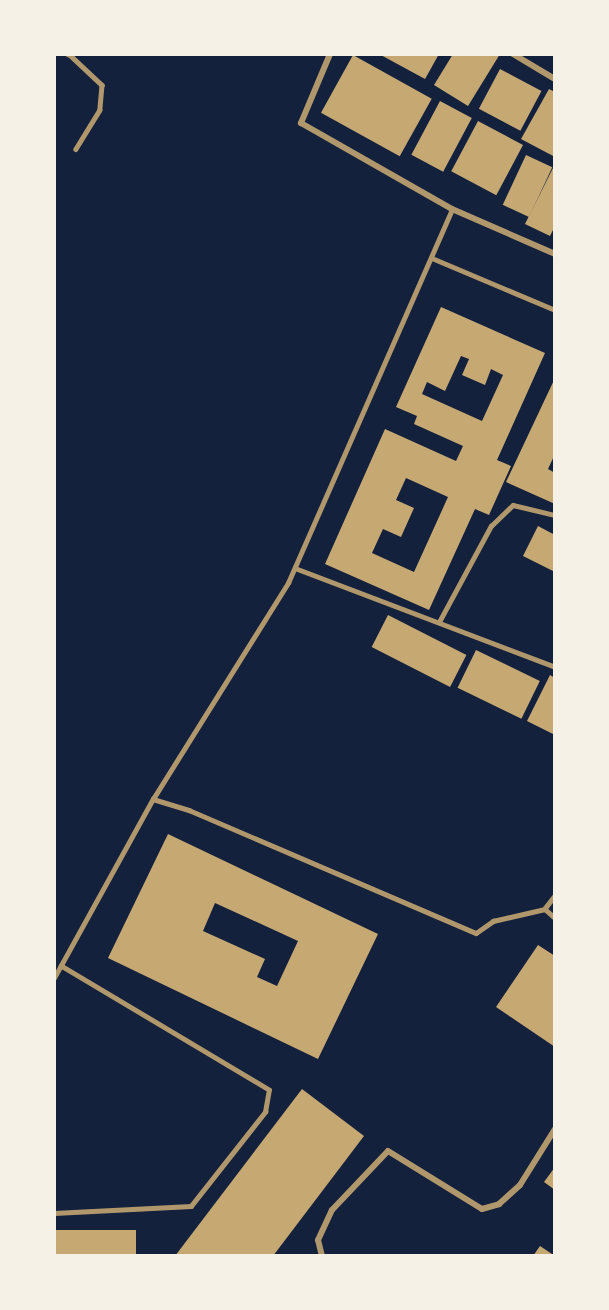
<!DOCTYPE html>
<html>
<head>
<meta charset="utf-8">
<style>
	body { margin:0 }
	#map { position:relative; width:609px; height:1310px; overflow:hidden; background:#14213d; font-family:"Exo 2",sans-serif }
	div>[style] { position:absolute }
	.building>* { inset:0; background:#c6a872; transform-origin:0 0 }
	.service>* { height:4.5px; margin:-2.25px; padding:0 2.25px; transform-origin:2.25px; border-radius:2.25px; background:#b1986c }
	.minor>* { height:6px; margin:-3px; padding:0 3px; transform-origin:3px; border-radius:3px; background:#b1986c }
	span { translate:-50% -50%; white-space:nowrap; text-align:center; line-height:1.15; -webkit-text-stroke:4.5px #f6f1e7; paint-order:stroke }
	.frame { position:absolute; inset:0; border:56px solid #f6f1e7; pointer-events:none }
</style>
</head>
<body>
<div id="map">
	<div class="building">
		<div style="clip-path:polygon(379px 54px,439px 54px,425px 79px)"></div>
		<div style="clip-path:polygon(453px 54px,500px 54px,468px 106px,434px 85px)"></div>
		<div style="left:353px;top:55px;width:90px;height:66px;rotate:29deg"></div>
		<div style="left:500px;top:69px;width:47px;height:45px;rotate:28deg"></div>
		<div style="clip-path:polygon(549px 89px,555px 92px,555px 157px,521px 139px)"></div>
		<div style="left:440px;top:101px;width:36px;height:61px;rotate:28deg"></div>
		<div style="left:478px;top:121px;width:51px;height:57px;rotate:28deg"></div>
		<div style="left:526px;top:155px;width:29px;height:55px;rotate:25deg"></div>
		<div style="clip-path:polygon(555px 164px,555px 226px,550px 236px,525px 224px)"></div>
		<div style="clip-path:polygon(evenodd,441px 307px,545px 353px,497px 460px,511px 466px,489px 515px,475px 509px,429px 610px,325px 564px,385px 429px,456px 461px,463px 446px,414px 424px,417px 416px,396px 407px,441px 307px,461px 356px,469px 359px,462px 375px,485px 385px,491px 369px,503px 375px,482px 421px,422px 394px,427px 382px,445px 391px,461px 356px,441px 307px,406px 478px,448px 497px,414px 572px,372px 553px,383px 529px,401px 537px,414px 508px,396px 500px,406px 478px)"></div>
		<div style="clip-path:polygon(555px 378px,555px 454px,548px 469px,555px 473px,555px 504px,506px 482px)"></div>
		<div style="clip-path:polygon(538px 526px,555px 535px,555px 572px,523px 556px)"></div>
		<div style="left:388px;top:615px;width:88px;height:36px;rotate:27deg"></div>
		<div style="left:476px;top:650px;width:71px;height:42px;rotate:26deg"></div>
		<div style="clip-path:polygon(550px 675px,555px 678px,555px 735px,527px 721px)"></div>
		<div style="clip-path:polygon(evenodd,168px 834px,378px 934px,318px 1059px,108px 958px,168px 834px,215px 903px,298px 941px,277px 986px,257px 977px,265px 959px,203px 931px,215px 903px)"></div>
		<div style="clip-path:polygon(538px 945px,555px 956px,555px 1047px,496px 1007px)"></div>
		<div style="clip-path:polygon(302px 1089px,364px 1136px,273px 1256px,175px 1256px)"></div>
		<div style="clip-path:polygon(555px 1167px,555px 1190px,544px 1182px)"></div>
		<div style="left:136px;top:1230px;width:26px;height:82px;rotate:90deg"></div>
		<div style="clip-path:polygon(540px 1246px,555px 1256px,533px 1256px)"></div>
	</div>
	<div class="service">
		<div style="left:70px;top:55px;width:44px;rotate:43.2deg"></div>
		<div style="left:102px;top:85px;width:25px;rotate:95deg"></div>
		<div style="left:100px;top:110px;width:46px;rotate:121.6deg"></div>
		<div style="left:432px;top:258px;width:134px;rotate:22.9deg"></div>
		<div style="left:295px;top:568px;width:278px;rotate:20.8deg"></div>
		<div style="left:439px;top:622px;width:109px;rotate:-61.6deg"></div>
		<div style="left:491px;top:526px;width:30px;rotate:-44deg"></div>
		<div style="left:513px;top:505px;width:43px;rotate:13.4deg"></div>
		<div style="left:153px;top:799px;width:38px;rotate:17deg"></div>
		<div style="left:189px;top:810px;width:312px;rotate:23.2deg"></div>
		<div style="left:476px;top:933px;width:21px;rotate:-35deg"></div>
		<div style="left:493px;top:921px;width:53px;rotate:-13deg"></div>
		<div style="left:555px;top:896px;width:16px;rotate:128deg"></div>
		<div style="left:545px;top:909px;width:13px;rotate:42deg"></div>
		<div style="left:54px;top:978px;width:205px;rotate:-61.1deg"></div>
		<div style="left:153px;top:799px;width:255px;rotate:-58deg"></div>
		<div style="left:288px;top:583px;width:408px;rotate:-66.3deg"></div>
		<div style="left:54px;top:1213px;width:137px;rotate:-2.9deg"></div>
		<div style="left:191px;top:1206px;width:120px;rotate:-51.8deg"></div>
		<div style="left:265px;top:1112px;width:22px;rotate:-80deg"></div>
		<div style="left:269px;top:1090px;width:242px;rotate:-149.2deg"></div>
	</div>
	<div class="minor">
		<div style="left:68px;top:54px;width:2px;rotate:27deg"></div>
		<div style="left:330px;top:54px;width:75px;rotate:112.8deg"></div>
		<div style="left:301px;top:123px;width:174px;rotate:29.7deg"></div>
		<div style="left:452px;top:209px;width:112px;rotate:23.6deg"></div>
		<div style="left:513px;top:54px;width:49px;rotate:30.8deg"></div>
		<div style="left:322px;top:1256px;width:16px;rotate:-104deg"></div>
		<div style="left:318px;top:1240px;width:33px;rotate:-65deg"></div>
		<div style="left:332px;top:1210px;width:81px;rotate:-46.5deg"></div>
		<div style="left:388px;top:1151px;width:110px;rotate:31.7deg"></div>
		<div style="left:482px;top:1209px;width:18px;rotate:-16deg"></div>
		<div style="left:499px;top:1204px;width:28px;rotate:-42deg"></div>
		<div style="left:520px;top:1185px;width:66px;rotate:-58deg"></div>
	</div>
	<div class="frame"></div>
</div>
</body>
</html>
